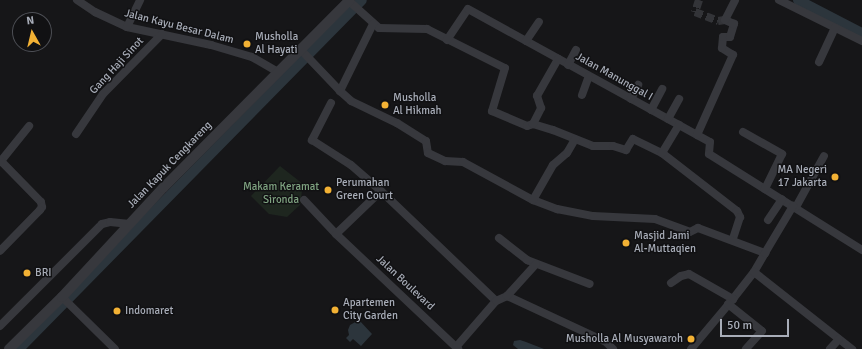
<!DOCTYPE html>
<html>
<head>
<meta charset="utf-8">
<style>
	body { margin:0 }
	#map { position:relative; width:862px; height:349px; overflow:hidden; background:#161618; font-family:Signika,sans-serif }
	div>[style] { position:absolute }
	.green>* { inset:0; background:#1e261f }
	.water>* { inset:0; background:#2c353c }
	.canal>* { height:10px; margin:-5px; padding:0 5px; transform-origin:5px; border-radius:5px; background:#2c353c }
	.minor-tunnel>* { height:8px; margin-top:-4px; transform-origin:0; background:repeating-linear-gradient(90deg,#333438 0 8px,transparent 0 12px) }
	.minor>* { height:8px; margin:-4px; padding:0 4px; transform-origin:4px; border-radius:4px; background:#37383d }
	.tertiary>* { height:10px; margin:-5px; padding:0 5px; transform-origin:5px; border-radius:5px; background:#37383d }
	.dots>* { width:11px; height:11px; translate:-50% -50%; box-sizing:border-box; border:2px solid #111113; border-radius:50% }
	span { translate:-50% -50%; white-space:nowrap; text-align:center; line-height:1.15; -webkit-text-stroke:3px #111113; paint-order:stroke }
	.street-label { font-size:11px; color:#a8adb8 }
	.poi-label { font-size:11px; color:#a8adb8 }
	.left { translate:0 -50%; text-align:left }
	.right { translate:-100% -50%; text-align:right }
	.park-label { font-size:11px; color:#7fa381 }
	.north { position:absolute; left:12px; top:12px; width:40px; height:40px; box-sizing:border-box; background:#111113; border:1px solid #4d4f55; border-radius:50%; rotate:352deg; font-size:11px; font-weight:700; line-height:16px; text-align:center; color:#a8adb8 }
	.north::after { content:''; display:block; margin:auto; width:14px; height:18px; background:#f2b134; clip-path:polygon(50% 0,100% 100%,50% 72%,0 100%) }
	.scale { position:absolute; left:720px; top:319px; width:69px; height:18px; box-sizing:border-box; border:2px solid #a8adb8; border-top:0; padding-left:5px; font-size:12px; line-height:14px; white-space:nowrap; color:#a8adb8; -webkit-text-stroke:3px #111113; paint-order:stroke }
</style>
</head>
<body>
<div id="map">
	<div class="green">
		<div style="clip-path:polygon(280px 166px,303px 184px,300px 205px,287px 217px,269px 214px,251px 196px)"></div>
	</div>
	<div class="water">
		<div style="clip-path:polygon(359px 320px,372px 334px,361px 346px,353px 339px,350px 342px,346px 338px,349px 335px,348px 330px,350px 325px)"></div>
		<div style="clip-path:polygon(520px 340px,526px 342px,544px 349px,518px 349px,513px 345px,514px 341px)"></div>
	</div>
	<div class="canal">
		<div style="left:798px;top:0;width:72px;rotate:27.3deg"></div>
		<div style="left:19px;top:349px;width:489px;rotate:-45.5deg"></div>
	</div>
	<div class="minor-tunnel">
		<div style="left:699px;top:0;width:13px;rotate:108deg"></div>
		<div style="left:695px;top:12px;width:25px;rotate:21deg"></div>
		<div style="left:718px;top:21px;width:7px;rotate:-8deg"></div>
	</div>
	<div class="minor">
		<div style="left:77px;top:0;width:22px;rotate:34deg"></div>
		<div style="left:95px;top:12px;width:35px;rotate:25deg"></div>
		<div style="left:127px;top:27px;width:86px;rotate:12.1deg"></div>
		<div style="left:211px;top:45px;width:43px;rotate:16.3deg"></div>
		<div style="left:252px;top:57px;width:30px;rotate:30deg"></div>
		<div style="left:779px;top:0;width:93px;rotate:26.3deg"></div>
		<div style="left:349px;top:1px;width:40px;rotate:42deg"></div>
		<div style="left:379px;top:28px;width:48px;rotate:1.2deg"></div>
		<div style="left:427px;top:29px;width:87px;rotate:26.6deg"></div>
		<div style="left:505px;top:68px;width:45px;rotate:106.8deg"></div>
		<div style="left:492px;top:111px;width:38px;rotate:23deg"></div>
		<div style="left:527px;top:126px;width:6px;rotate:-18deg"></div>
		<div style="left:533px;top:124px;width:21px;rotate:17deg"></div>
		<div style="left:553px;top:130px;width:43px;rotate:21.8deg"></div>
		<div style="left:593px;top:146px;width:20px"></div>
		<div style="left:613px;top:146px;width:14px;rotate:17deg"></div>
		<div style="left:626px;top:150px;width:13px;rotate:-58deg"></div>
		<div style="left:633px;top:139px;width:32px;rotate:26deg"></div>
		<div style="left:662px;top:153px;width:95px;rotate:37.7deg"></div>
		<div style="left:737px;top:211px;width:7px;rotate:63deg"></div>
		<div style="left:740px;top:217px;width:23px;rotate:108deg"></div>
		<div style="left:373px;top:24px;width:75px;rotate:116.2deg"></div>
		<div style="left:340px;top:91px;width:15px;rotate:42deg"></div>
		<div style="left:351px;top:101px;width:51px;rotate:25.6deg"></div>
		<div style="left:397px;top:123px;width:34px;rotate:32deg"></div>
		<div style="left:426px;top:141px;width:12px;rotate:81deg"></div>
		<div style="left:428px;top:153px;width:19px;rotate:25deg"></div>
		<div style="left:445px;top:161px;width:18px;rotate:3deg"></div>
		<div style="left:463px;top:162px;width:80px;rotate:28.5deg"></div>
		<div style="left:533px;top:200px;width:26px;rotate:21deg"></div>
		<div style="left:557px;top:209px;width:37px;rotate:11deg"></div>
		<div style="left:593px;top:216px;width:62px;rotate:2.8deg"></div>
		<div style="left:655px;top:219px;width:37px;rotate:20deg"></div>
		<div style="left:690px;top:232px;width:9px;rotate:-27deg"></div>
		<div style="left:698px;top:228px;width:72px;rotate:20.5deg"></div>
		<div style="left:765px;top:253px;width:22px;rotate:120deg"></div>
		<div style="left:754px;top:272px;width:34px;rotate:128deg"></div>
		<div style="left:733px;top:299px;width:65px;rotate:130deg"></div>
		<div style="left:127px;top:27px;width:30px;rotate:-64deg"></div>
		<div style="left:447px;top:40px;width:37px;rotate:-56deg"></div>
		<div style="left:468px;top:9px;width:276px;rotate:28.8deg"></div>
		<div style="left:710px;top:142px;width:12px;rotate:95deg"></div>
		<div style="left:709px;top:154px;width:181px;rotate:32.1deg"></div>
		<div style="left:526px;top:41px;width:23px;rotate:-56deg"></div>
		<div style="left:301px;top:50px;width:57px;rotate:46.4deg"></div>
		<div style="left:819px;top:62px;width:38px;rotate:-65deg"></div>
		<div style="left:568px;top:65px;width:17px;rotate:-62deg"></div>
		<div style="left:582px;top:95px;width:20px;rotate:-70deg"></div>
		<div style="left:631px;top:99px;width:16px;rotate:-63deg"></div>
		<div style="left:331px;top:103px;width:42px;rotate:117.2deg"></div>
		<div style="left:312px;top:140px;width:46px;rotate:32.7deg"></div>
		<div style="left:351px;top:165px;width:40px;rotate:41deg"></div>
		<div style="left:651px;top:110px;width:24px;rotate:-62deg"></div>
		<div style="left:668px;top:119px;width:23px;rotate:-61deg"></div>
		<div style="left:533px;top:124px;width:18px;rotate:-63deg"></div>
		<div style="left:541px;top:108px;width:13px;rotate:-108deg"></div>
		<div style="left:537px;top:96px;width:43px;rotate:-60.4deg"></div>
		<div style="left:743px;top:132px;width:45px;rotate:29.4deg"></div>
		<div style="left:782px;top:154px;width:39px;rotate:116deg"></div>
		<div style="left:76px;top:134px;width:48px;rotate:-56deg"></div>
		<div style="left:103px;top:94px;width:84px;rotate:-45.5deg"></div>
		<div style="left:697px;top:135px;width:88px;rotate:-65.8deg"></div>
		<div style="left:733px;top:55px;width:13px;rotate:-148deg"></div>
		<div style="left:722px;top:48px;width:11px;rotate:-85deg"></div>
		<div style="left:723px;top:37px;width:7px"></div>
		<div style="left:730px;top:37px;width:14px;rotate:-73deg"></div>
		<div style="left:734px;top:24px;width:10px;rotate:-156deg"></div>
		<div style="left:725px;top:20px;width:22px;rotate:-63deg"></div>
		<div style="left:662px;top:153px;width:33px;rotate:-59deg"></div>
		<div style="left:1px;top:161px;width:45px;rotate:-51.3deg"></div>
		<div style="left:0;top:162px;width:1px;rotate:-45deg"></div>
		<div style="left:1px;top:161px;width:57px;rotate:45.7deg"></div>
		<div style="left:41px;top:202px;width:5px;rotate:79deg"></div>
		<div style="left:42px;top:207px;width:4px;rotate:124deg"></div>
		<div style="left:40px;top:210px;width:57px;rotate:134.3deg"></div>
		<div style="left:304px;top:200px;width:47px;rotate:46.7deg"></div>
		<div style="left:336px;top:234px;width:168px;rotate:43.3deg"></div>
		<div style="left:533px;top:200px;width:40px;rotate:-60.3deg"></div>
		<div style="left:553px;top:165px;width:18px;rotate:-41deg"></div>
		<div style="left:567px;top:153px;width:16px;rotate:-60deg"></div>
		<div style="left:796px;top:207px;width:58px;rotate:-61.2deg"></div>
		<div style="left:768px;top:220px;width:25px;rotate:-56deg"></div>
		<div style="left:336px;top:234px;width:62px;rotate:-43.7deg"></div>
		<div style="left:381px;top:191px;width:159px;rotate:43.7deg"></div>
		<div style="left:499px;top:238px;width:36px;rotate:38deg"></div>
		<div style="left:527px;top:260px;width:67px;rotate:20.9deg"></div>
		<div style="left:765px;top:253px;width:55px;rotate:-59.2deg"></div>
		<div style="left:754px;top:272px;width:125px;rotate:38.2deg"></div>
		<div style="left:671px;top:283px;width:12px;rotate:-35deg"></div>
		<div style="left:681px;top:276px;width:8px;rotate:-14deg"></div>
		<div style="left:689px;top:274px;width:51px;rotate:29.6deg"></div>
		<div style="left:507px;top:296px;width:109px;rotate:24.9deg"></div>
		<div style="left:606px;top:342px;width:10px;rotate:45deg"></div>
		<div style="left:62px;top:297px;width:74px;rotate:44.5deg"></div>
		<div style="left:728px;top:304px;width:43px;rotate:38.5deg"></div>
		<div style="left:762px;top:331px;width:24px;rotate:132deg"></div>
		<div style="left:0;top:326px;width:144px;rotate:-45deg"></div>
		<div style="left:102px;top:224px;width:8px;rotate:-14deg"></div>
		<div style="left:110px;top:222px;width:20px;rotate:6deg"></div>
		<div style="left:456px;top:347px;width:61px;rotate:-49deg"></div>
		<div style="left:496px;top:301px;width:12px;rotate:-24deg"></div>
		<div style="left:507px;top:296px;width:43px;rotate:-47.8deg"></div>
		<div style="left:830px;top:349px;width:13px;rotate:-48deg"></div>
	</div>
	<div class="tertiary">
		<div style="left:9px;top:349px;width:74px;rotate:-44.5deg"></div>
		<div style="left:62px;top:297px;width:149px;rotate:-47.2deg"></div>
		<div style="left:163px;top:188px;width:265px;rotate:-45.2deg"></div>
	</div>
	<div class="dots">
		<div style="left:247px;top:44px;background:#f2b134"></div>
		<div style="left:385px;top:105px;background:#f2b134"></div>
		<div style="left:835px;top:177px;background:#f2b134"></div>
		<div style="left:328px;top:190px;background:#f2b134"></div>
		<div style="left:626px;top:243px;background:#f2b134"></div>
		<div style="left:27px;top:273px;background:#f2b134"></div>
		<div style="left:335px;top:310px;background:#f2b134"></div>
		<div style="left:117px;top:311px;background:#f2b134"></div>
		<div style="left:691px;top:339px;background:#f2b134"></div>
	</div>
	<div class="street-label">
		<span style="left:179px;top:27px;rotate:14deg">Jalan Kayu Besar Dalam</span>
		<span style="left:117px;top:66px;rotate:-47deg">Gang Haji Sinot</span>
		<span style="left:614px;top:77px;rotate:29deg">Jalan Manunggal I</span>
		<span style="left:170px;top:165px;rotate:-46deg">Jalan Kapuk Cengkareng</span>
		<span style="left:405px;top:283px;rotate:43deg">Jalan Boulevard</span>
	</div>
	<div class="poi-label">
		<span class="left" style="left:255px;top:44px">Musholla<br>Al Hayati</span>
		<span class="left" style="left:393px;top:105px">Musholla<br>Al Hikmah</span>
		<span class="right" style="left:827px;top:177px">MA Negeri<br>17 Jakarta</span>
		<span class="left" style="left:336px;top:190px">Perumahan<br>Green Court</span>
		<span class="left" style="left:634px;top:243px">Masjid Jami<br>Al-Muttaqien</span>
		<span class="left" style="left:35px;top:273px">BRI</span>
		<span class="left" style="left:343px;top:310px">Apartemen<br>City Garden</span>
		<span class="left" style="left:125px;top:311px">Indomaret</span>
		<span class="right" style="left:683px;top:339px">Musholla Al Musyawaroh</span>
	</div>
	<div class="park-label">
		<span style="left:281px;top:194px">Makam Keramat<br>Sironda</span>
	</div>
	<div class="north">N</div>
	<div class="scale">50 m</div>
</div>
</body>
</html>
